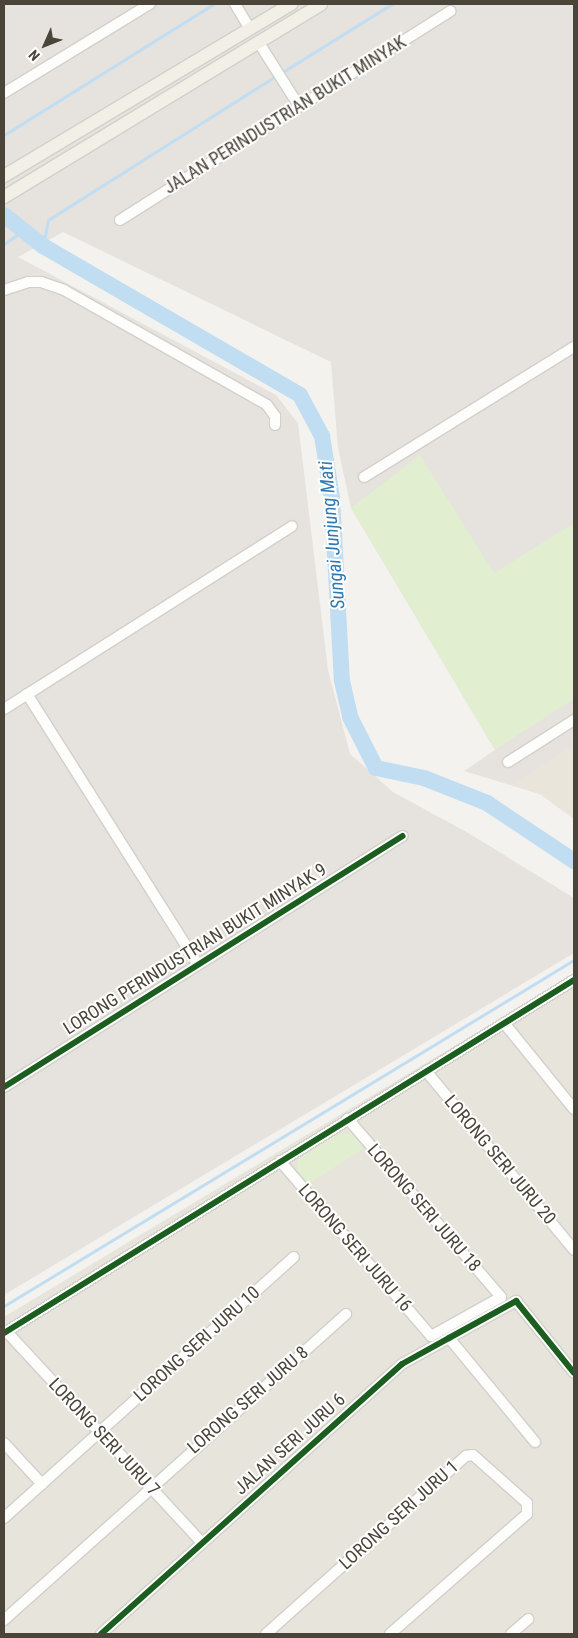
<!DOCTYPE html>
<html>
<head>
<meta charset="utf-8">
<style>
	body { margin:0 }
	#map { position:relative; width:578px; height:1638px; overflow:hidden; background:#f4f2ee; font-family:"Roboto Condensed",sans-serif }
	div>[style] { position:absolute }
	.residential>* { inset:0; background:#e7e4dc }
	.industrial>* { inset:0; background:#e6e2de }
	.education>* { inset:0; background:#eae5da }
	.green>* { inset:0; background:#e1eecf }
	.stream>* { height:2.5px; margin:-1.25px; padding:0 1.25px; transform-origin:1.25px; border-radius:1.25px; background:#c0ddf1 }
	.river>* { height:16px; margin:-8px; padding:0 8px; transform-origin:8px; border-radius:8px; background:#c0ddf1 }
	.roads { filter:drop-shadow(1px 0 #d2d0cb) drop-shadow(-1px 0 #d2d0cb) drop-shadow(0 1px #d2d0cb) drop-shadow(0 -1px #d2d0cb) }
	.minor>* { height:10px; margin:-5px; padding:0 5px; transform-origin:5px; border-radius:5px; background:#fdfdfc }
	.major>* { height:12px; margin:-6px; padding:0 6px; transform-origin:6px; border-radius:6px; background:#f2efe6 }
	.cycleway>* { height:6px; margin:-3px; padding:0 3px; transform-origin:3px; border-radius:3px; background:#1b5e20 }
	span { translate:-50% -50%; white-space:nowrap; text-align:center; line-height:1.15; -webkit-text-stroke:4px #fff; paint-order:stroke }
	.street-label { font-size:18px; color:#4b4439 }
	.water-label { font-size:19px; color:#2e7ab2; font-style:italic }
	.frame { position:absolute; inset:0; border:5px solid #4b4439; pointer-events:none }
	.north { position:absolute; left:20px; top:20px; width:50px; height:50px; -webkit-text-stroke:4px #fff; paint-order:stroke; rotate:226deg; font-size:14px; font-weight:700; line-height:20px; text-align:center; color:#4b4439 }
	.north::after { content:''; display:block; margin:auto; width:18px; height:22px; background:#4b4439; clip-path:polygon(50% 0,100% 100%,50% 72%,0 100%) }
</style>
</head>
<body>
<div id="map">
	<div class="residential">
		<div style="clip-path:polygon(574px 974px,574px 1634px,4px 1634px,4px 1317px)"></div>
	</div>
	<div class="industrial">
		<div style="clip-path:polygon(4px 4px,574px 4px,574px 819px,540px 794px,464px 771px,495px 750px,351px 508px,338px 448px,331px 362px,63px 232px,18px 257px,276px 395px,298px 423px,328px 670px,350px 754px,393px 792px,470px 834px,574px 898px,574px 953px,4px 1295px)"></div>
	</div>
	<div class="education">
		<div style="clip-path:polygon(574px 745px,574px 819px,540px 794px,511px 785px)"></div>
	</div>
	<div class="green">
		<div style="clip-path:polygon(420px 455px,494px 573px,574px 523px,574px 699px,495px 750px,351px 508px)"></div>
		<div style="clip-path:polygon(351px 1133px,364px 1148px,308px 1184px,297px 1171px,298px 1159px,336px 1135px)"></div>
	</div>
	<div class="stream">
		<div style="left:281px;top:73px;width:131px;rotate:-31.9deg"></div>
		<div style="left:4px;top:135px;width:248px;rotate:-32deg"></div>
		<div style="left:4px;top:244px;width:24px;rotate:-35deg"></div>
		<div style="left:43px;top:246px;width:26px;rotate:-79deg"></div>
		<div style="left:48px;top:220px;width:270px;rotate:-32.3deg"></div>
		<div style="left:4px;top:1306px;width:667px;rotate:-31.26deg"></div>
	</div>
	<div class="river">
		<div style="left:4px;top:215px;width:50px;rotate:38.5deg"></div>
		<div style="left:43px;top:246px;width:297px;rotate:30.1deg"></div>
		<div style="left:300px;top:395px;width:47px;rotate:61.8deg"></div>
		<div style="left:322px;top:436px;width:63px;rotate:80.8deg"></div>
		<div style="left:332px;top:498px;width:183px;rotate:86.9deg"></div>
		<div style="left:342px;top:681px;width:37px;rotate:77deg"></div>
		<div style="left:350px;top:717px;width:57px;rotate:63deg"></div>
		<div style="left:376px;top:768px;width:49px;rotate:11.8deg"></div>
		<div style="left:424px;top:778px;width:68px;rotate:21.6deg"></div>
		<div style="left:487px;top:803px;width:105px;rotate:33.7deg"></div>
	</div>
	<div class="roads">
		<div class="minor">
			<div style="left:235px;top:4px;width:29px;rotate:59deg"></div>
			<div style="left:259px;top:43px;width:75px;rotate:57.6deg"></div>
			<div style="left:4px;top:93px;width:171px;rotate:-31.4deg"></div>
			<div style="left:120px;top:220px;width:391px;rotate:-32.3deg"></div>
			<div style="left:4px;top:290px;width:25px;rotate:-18deg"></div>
			<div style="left:28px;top:282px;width:13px"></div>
			<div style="left:41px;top:282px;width:24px;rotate:19deg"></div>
			<div style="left:64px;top:290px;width:233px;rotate:29.5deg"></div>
			<div style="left:267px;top:405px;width:14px;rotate:54deg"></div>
			<div style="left:275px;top:416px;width:9px;rotate:90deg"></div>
			<div style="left:364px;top:477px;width:247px;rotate:-31.8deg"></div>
			<div style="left:27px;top:694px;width:320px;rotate:57.7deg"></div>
			<div style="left:4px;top:709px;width:341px;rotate:-32.4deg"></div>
			<div style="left:508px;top:762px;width:78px;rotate:-32.5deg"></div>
			<div style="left:504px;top:1023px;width:111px;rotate:50.9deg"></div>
			<div style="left:426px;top:1071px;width:232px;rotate:50.4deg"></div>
			<div style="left:4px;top:1087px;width:471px;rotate:-32.2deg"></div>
			<div style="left:280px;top:1161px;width:231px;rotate:49.2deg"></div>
			<div style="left:431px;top:1336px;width:80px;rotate:-29.1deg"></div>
			<div style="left:501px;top:1297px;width:235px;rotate:-130.7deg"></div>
			<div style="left:6px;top:1331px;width:289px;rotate:47.2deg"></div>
			<div style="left:4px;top:1333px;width:670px;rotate:-31.77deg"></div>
			<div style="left:449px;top:1338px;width:135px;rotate:50.4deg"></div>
			<div style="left:4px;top:1443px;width:56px;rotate:47.2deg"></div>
			<div style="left:4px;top:1518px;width:390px;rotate:-42deg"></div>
			<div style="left:4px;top:1620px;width:459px;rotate:-41.8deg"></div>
			<div style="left:101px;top:1634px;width:404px;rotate:-41.9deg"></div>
			<div style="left:402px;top:1364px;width:54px;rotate:-29deg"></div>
			<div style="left:449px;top:1338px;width:77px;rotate:-28.9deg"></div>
			<div style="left:516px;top:1301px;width:92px;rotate:51.1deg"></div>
			<div style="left:266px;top:1634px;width:268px;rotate:-41.7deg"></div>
			<div style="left:466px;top:1456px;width:7px;rotate:-8deg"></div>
			<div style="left:473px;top:1455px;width:72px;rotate:41.6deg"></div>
			<div style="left:527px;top:1503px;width:11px;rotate:90deg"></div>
			<div style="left:527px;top:1514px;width:182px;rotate:138.8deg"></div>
			<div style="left:511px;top:1634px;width:23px;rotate:-41deg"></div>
		</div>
		<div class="major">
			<div style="left:4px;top:176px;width:335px;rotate:-30.9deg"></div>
			<div style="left:4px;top:197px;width:371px;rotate:-31.3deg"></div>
		</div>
	</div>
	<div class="cycleway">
		<div style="left:4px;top:1087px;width:471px;rotate:-32.2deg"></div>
		<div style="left:4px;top:1333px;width:670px;rotate:-31.77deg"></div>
		<div style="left:101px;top:1634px;width:404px;rotate:-41.9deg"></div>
		<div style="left:402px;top:1364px;width:54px;rotate:-29deg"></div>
		<div style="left:449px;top:1338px;width:77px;rotate:-28.9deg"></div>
		<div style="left:516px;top:1301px;width:92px;rotate:51.1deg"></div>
	</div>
	<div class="street-label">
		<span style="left:285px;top:115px;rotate:-32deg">JALAN PERINDUSTRIAN BUKIT MINYAK</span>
		<span style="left:195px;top:949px;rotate:-32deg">LORONG PERINDUSTRIAN BUKIT MINYAK 9</span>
		<span style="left:500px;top:1160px;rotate:50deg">LORONG SERI JURU 20</span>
		<span style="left:424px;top:1208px;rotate:49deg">LORONG SERI JURU 18</span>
		<span style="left:355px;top:1248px;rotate:49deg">LORONG SERI JURU 16</span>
		<span style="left:197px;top:1344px;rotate:-42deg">LORONG SERI JURU 10</span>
		<span style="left:248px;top:1400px;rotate:-41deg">LORONG SERI JURU 8</span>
		<span style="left:104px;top:1437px;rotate:47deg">LORONG SERI JURU 7</span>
		<span style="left:290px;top:1444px;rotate:-42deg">JALAN SERI JURU 6</span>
		<span style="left:399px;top:1515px;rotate:-42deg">LORONG SERI JURU 1</span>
	</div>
	<div class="water-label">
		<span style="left:332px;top:535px;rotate:-95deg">Sungai Junjung Mati</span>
	</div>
	<div class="frame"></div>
	<div class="north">N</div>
</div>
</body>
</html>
